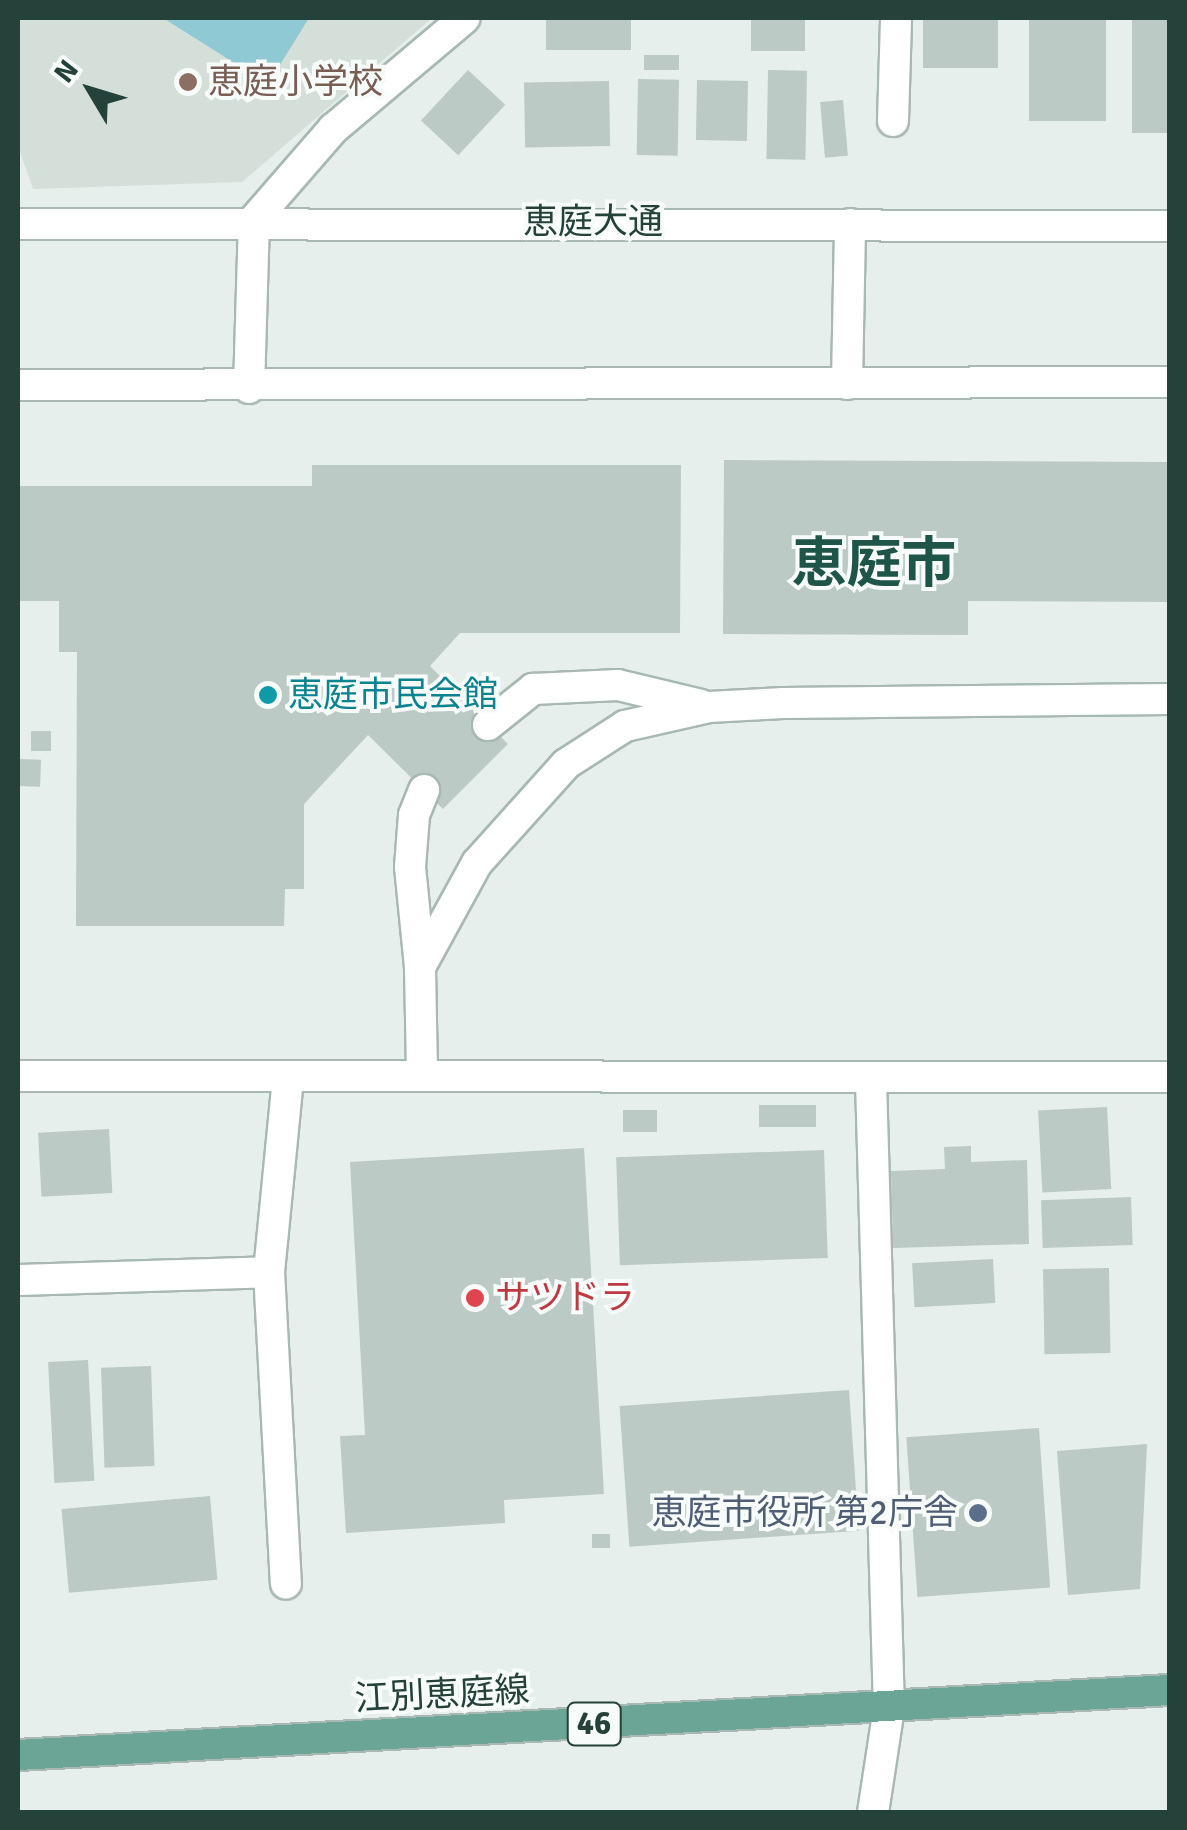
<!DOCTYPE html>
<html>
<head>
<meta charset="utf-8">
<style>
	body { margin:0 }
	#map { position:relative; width:1187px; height:1830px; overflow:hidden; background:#e6efeb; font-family:Signika,"Noto Sans JP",sans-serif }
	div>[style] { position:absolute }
	.built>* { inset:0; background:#d4dfda }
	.water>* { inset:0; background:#8ec9d4 }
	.building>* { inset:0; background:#bbcac4; transform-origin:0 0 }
	.roads { filter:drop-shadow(2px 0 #a8b8b2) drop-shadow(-2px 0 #a8b8b2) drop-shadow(0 2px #a8b8b2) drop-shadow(0 -2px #a8b8b2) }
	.service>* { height:30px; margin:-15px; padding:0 15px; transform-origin:15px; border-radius:15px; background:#fff }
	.minor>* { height:30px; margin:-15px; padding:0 15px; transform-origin:15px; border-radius:15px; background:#fff }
	.tertiary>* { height:30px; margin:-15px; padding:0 15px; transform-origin:15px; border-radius:15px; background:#fff }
	.primary>* { height:30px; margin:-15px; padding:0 15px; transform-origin:15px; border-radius:15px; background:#6aa596 }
	.dots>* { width:28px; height:28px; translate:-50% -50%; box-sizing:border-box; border:5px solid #f7fbf9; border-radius:50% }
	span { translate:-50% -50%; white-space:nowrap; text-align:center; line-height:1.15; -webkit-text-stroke:8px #f7fbf9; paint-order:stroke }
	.shield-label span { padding:2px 8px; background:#f7fbf9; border:2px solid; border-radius:8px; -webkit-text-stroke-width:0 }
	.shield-label { font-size:32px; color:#24423a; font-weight:700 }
	.education-label { font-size:35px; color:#785e54 }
	.left { translate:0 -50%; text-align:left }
	.street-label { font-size:35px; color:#24423a }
	.culture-label { font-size:35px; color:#0d838f }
	.health-label { font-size:35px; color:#be3a42 }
	.service-label { font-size:35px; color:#4e5e75 }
	.right { translate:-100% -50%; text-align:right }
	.town-label { font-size:55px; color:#1f5548; font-weight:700 }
	.frame { position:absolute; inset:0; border:20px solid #24423a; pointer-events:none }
	.north { position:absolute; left:40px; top:40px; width:100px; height:100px; -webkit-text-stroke:8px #f7fbf9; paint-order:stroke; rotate:308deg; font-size:28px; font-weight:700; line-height:40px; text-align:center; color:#24423a }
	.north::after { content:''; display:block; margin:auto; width:35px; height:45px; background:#24423a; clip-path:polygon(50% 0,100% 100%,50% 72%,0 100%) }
</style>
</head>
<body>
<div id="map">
	<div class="built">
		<div style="clip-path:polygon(18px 18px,432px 18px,242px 182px,33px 189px,18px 146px)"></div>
	</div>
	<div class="water">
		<div style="clip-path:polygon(163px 18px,309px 18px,268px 84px)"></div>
	</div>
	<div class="building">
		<div style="left:546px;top:18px;width:85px;height:32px"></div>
		<div style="left:751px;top:18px;width:54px;height:33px"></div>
		<div style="left:923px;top:18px;width:75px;height:50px"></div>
		<div style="left:1029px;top:18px;width:77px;height:103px"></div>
		<div style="left:1132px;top:18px;width:38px;height:115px"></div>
		<div style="left:644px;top:55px;width:35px;height:15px"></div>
		<div style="left:468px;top:70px;width:51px;height:69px;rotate:43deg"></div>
		<div style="left:768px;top:70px;width:39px;height:89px;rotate:1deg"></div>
		<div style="left:638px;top:79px;width:41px;height:76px;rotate:1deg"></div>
		<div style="left:697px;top:80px;width:51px;height:60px;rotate:1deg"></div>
		<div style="left:609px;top:81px;width:65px;height:85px;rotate:89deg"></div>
		<div style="left:843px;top:100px;width:56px;height:23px;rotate:85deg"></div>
		<div style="clip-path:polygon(724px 460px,1170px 462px,1170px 602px,968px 601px,968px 635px,723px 634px)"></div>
		<div style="clip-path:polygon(312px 465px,681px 465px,680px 633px,460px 633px,430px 666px,508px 744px,443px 809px,368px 735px,304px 804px,304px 889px,285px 889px,284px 926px,76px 926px,77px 652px,59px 652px,59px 601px,18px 601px,18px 486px,312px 486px)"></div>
		<div style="left:31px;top:731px;width:20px;height:20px"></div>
		<div style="left:18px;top:759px;width:23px;height:27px;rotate:2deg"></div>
		<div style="left:816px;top:1105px;width:22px;height:57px;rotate:90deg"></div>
		<div style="left:1107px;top:1107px;width:82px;height:69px;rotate:87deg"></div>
		<div style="left:623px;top:1110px;width:34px;height:22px"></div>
		<div style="left:109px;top:1129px;width:64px;height:71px;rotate:87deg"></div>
		<div style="clip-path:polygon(971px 1146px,971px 1162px,1027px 1160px,1029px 1244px,893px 1248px,891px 1171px,945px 1169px,944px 1147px)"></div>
		<div style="clip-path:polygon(584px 1148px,604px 1494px,504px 1500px,505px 1523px,346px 1533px,340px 1436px,365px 1435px,350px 1162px)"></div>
		<div style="left:824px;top:1150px;width:108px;height:208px;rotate:88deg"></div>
		<div style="left:1131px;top:1197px;width:48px;height:90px;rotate:88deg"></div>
		<div style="left:993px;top:1259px;width:44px;height:81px;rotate:87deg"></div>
		<div style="left:1109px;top:1268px;width:85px;height:66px;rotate:89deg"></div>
		<div style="left:88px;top:1360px;width:121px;height:40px;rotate:87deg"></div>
		<div style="left:151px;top:1366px;width:100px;height:50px;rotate:88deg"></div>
		<div style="left:849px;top:1390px;width:141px;height:230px;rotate:86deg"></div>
		<div style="left:1039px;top:1428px;width:160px;height:133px;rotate:86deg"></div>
		<div style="clip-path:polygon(1147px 1444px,1140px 1589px,1068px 1595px,1057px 1451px)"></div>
		<div style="left:210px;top:1496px;width:84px;height:149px;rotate:85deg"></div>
		<div style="left:592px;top:1534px;width:18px;height:14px"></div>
	</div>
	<div class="roads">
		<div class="service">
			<div style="left:893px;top:121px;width:103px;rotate:-88.3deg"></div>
			<div style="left:847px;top:384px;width:160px;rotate:-88.9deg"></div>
			<div style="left:488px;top:725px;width:58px;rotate:-38.7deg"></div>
			<div style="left:533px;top:689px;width:85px;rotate:-2.7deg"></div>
			<div style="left:618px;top:685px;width:85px;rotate:13.5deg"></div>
			<div style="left:420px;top:967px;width:100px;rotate:-95.7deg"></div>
			<div style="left:410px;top:867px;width:52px;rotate:-85.6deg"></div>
			<div style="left:414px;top:815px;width:27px;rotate:-68deg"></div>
			<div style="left:422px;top:1072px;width:105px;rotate:-91.1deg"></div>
			<div style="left:420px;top:967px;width:119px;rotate:-61.3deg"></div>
			<div style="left:477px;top:863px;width:133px;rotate:-48deg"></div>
			<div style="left:566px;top:764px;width:70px;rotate:-32.8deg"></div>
			<div style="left:625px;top:726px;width:86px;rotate:-12.7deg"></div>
			<div style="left:709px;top:707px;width:74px;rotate:-3.1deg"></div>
			<div style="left:783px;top:703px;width:387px;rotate:-0.6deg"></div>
			<div style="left:269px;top:1272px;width:312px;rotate:86.9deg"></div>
			<div style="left:18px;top:1280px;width:251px;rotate:-1.8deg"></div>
			<div style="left:269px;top:1272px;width:195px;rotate:-84.4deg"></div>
		</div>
		<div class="minor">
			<div style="left:871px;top:1081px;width:627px;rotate:88.36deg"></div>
			<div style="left:889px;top:1708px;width:105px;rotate:98.7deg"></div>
		</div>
		<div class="tertiary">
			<div style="left:18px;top:224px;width:1152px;rotate:0.1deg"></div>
			<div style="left:18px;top:385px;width:1152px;rotate:-0.15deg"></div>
			<div style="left:249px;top:388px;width:168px;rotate:-88.3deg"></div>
			<div style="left:254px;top:220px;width:121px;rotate:-49deg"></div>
			<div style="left:333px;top:129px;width:172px;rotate:-40.1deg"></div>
			<div style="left:18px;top:1076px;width:1152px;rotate:0.05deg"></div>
		</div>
		<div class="primary">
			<div style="left:18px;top:1755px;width:1154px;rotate:-3.23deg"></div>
		</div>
	</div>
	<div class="dots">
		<div style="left:188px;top:82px;background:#8d6e63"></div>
		<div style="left:268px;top:695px;background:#0f9aa8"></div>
		<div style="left:475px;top:1298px;background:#e0444e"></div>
		<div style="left:978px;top:1513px;background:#5c6f8a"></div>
	</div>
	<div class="shield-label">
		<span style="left:594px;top:1724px">46</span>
	</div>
	<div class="education-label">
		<span class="left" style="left:208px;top:82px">恵庭小学校</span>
	</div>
	<div class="street-label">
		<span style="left:593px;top:222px">恵庭大通</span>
		<span style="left:442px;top:1695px;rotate:-3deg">江別恵庭線</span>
	</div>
	<div class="culture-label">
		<span class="left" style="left:288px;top:695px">恵庭市民会館</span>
	</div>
	<div class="health-label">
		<span class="left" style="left:495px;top:1298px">サツドラ</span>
	</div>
	<div class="service-label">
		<span class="right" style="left:958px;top:1513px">恵庭市役所 第2庁舎</span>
	</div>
	<div class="town-label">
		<span style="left:874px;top:565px">恵庭市</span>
	</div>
	<div class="frame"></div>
	<div class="north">N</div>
</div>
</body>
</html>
